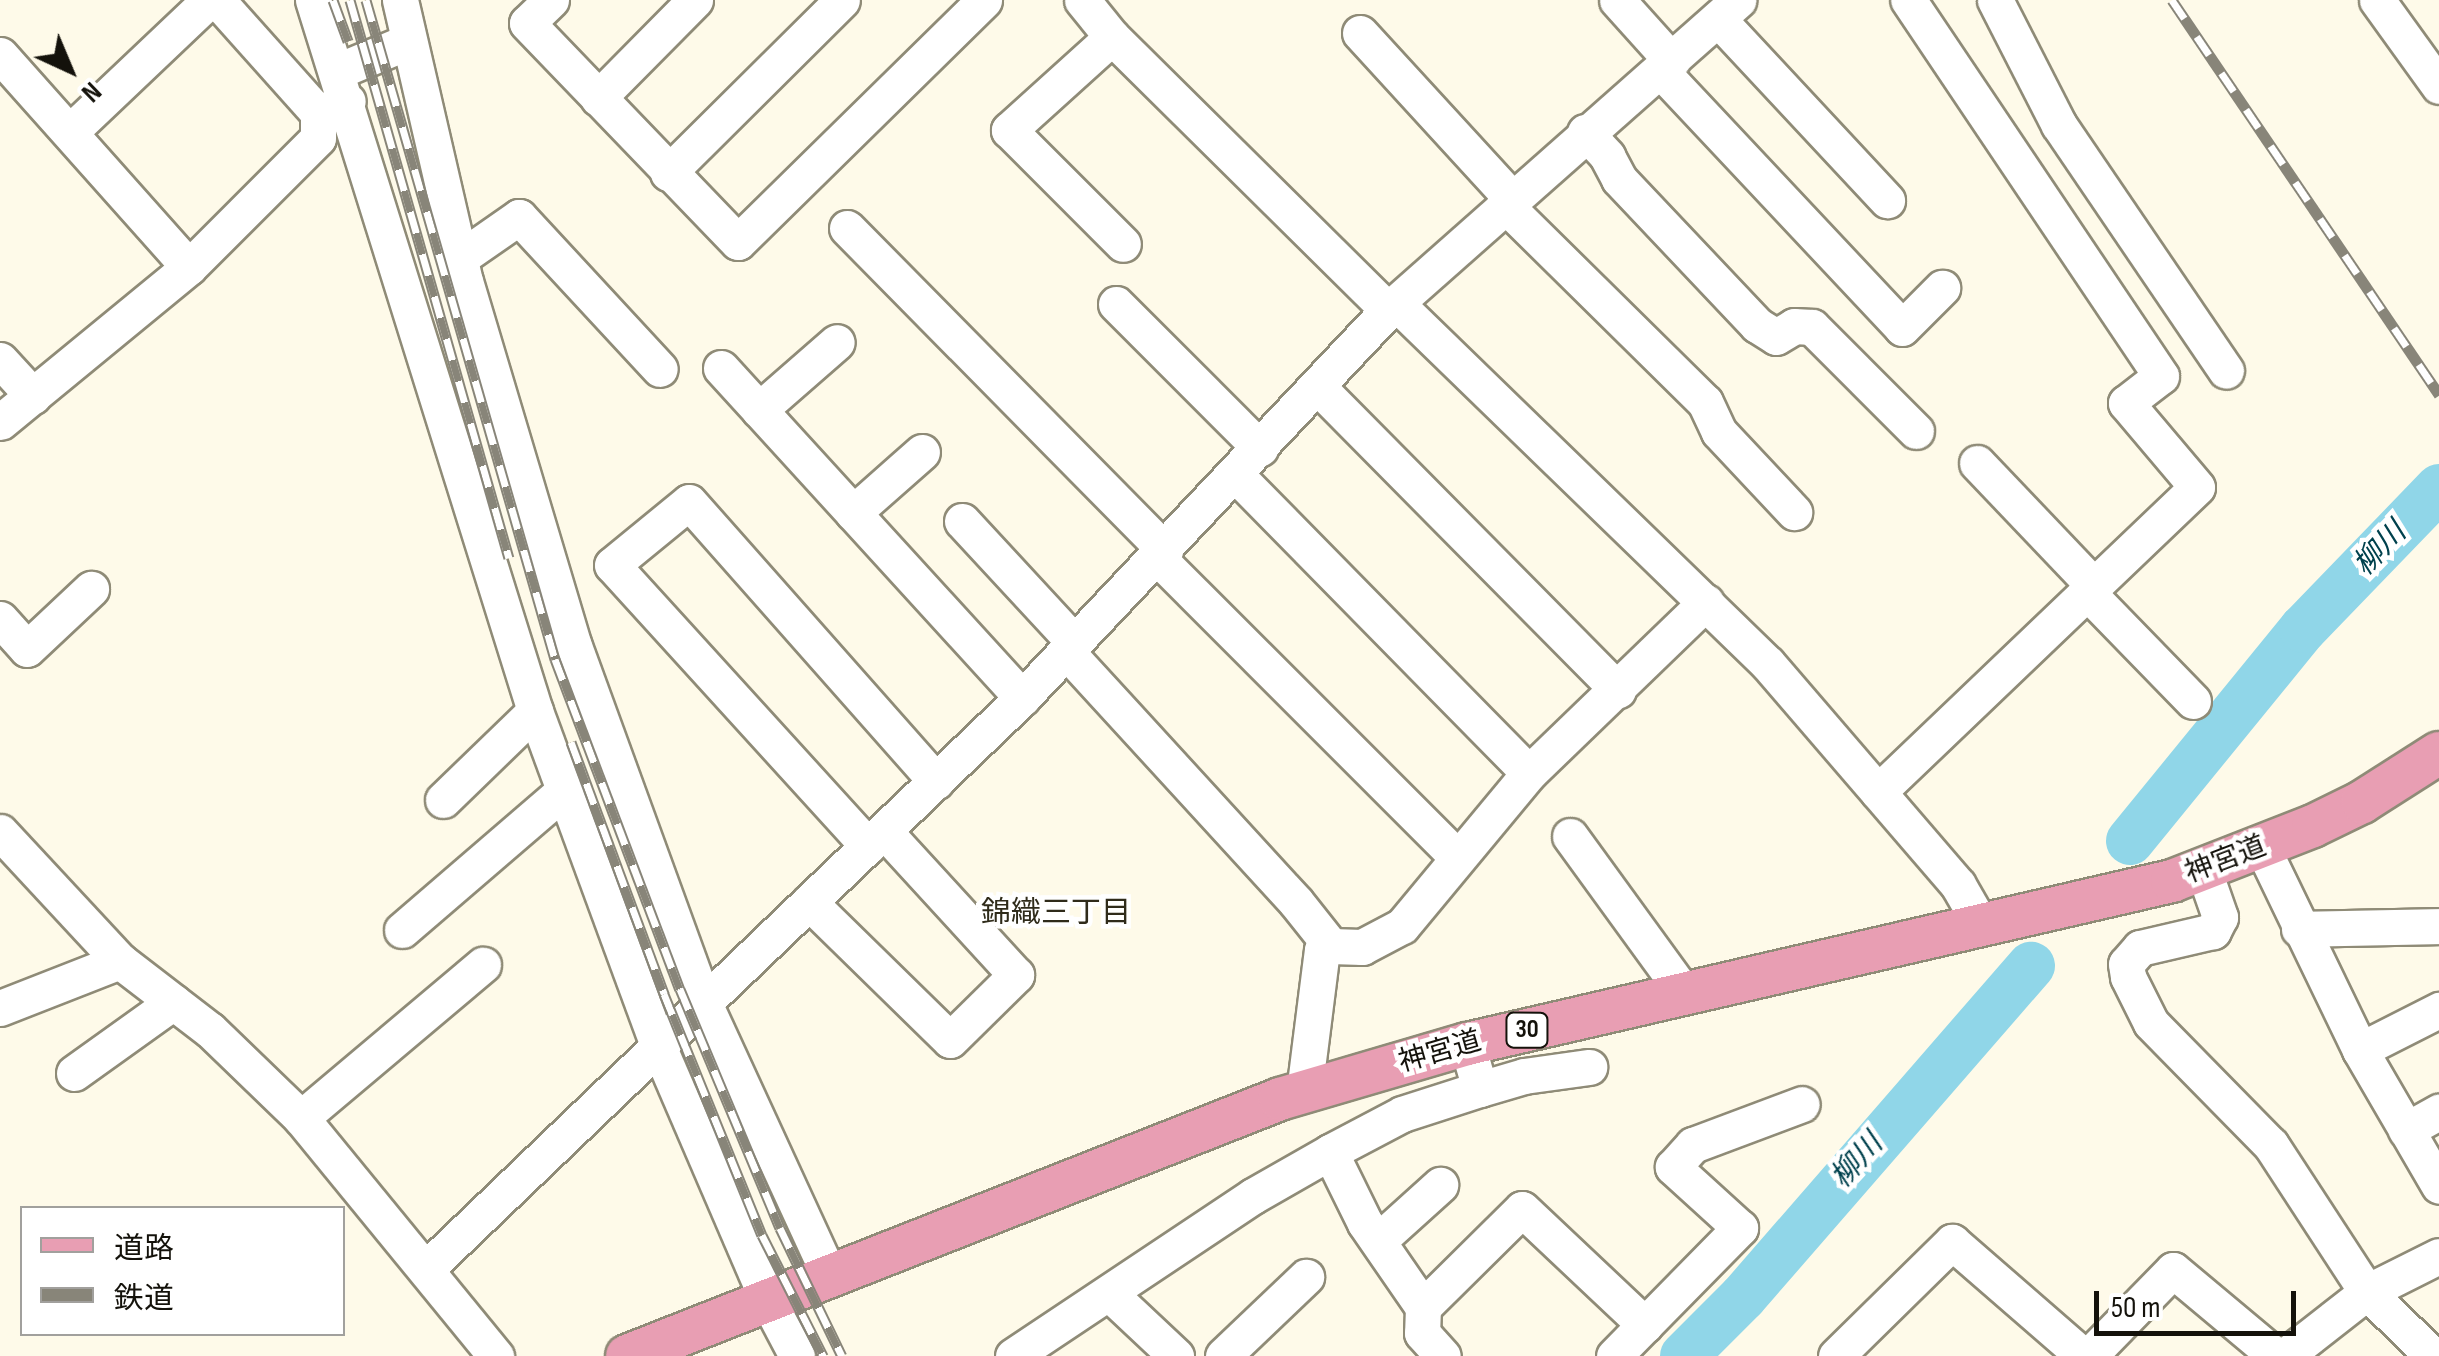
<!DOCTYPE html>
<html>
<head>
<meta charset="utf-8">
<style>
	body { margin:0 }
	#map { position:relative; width:2439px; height:1356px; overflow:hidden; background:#fefae9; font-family:"Sofia Sans Condensed","Noto Sans JP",sans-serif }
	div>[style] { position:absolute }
	.river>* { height:48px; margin:-24px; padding:0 24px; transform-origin:24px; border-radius:24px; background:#90d6e8 }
	.roads { filter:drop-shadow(2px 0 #8f8b77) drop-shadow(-2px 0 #8f8b77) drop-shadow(0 2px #8f8b77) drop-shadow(0 -2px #8f8b77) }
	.minor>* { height:35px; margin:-17.5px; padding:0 17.5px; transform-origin:17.5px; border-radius:17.5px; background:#fff }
	.major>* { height:42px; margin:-21px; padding:0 21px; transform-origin:21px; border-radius:21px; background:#e89eb3 }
	.rail>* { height:11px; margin-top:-5.5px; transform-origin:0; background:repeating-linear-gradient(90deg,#fff 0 22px,#888579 0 44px); box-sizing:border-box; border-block:2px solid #888579 }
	span { translate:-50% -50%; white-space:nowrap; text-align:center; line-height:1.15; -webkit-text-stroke:9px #fff; paint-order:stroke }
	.shield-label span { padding:2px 8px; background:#fff; border:2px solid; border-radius:8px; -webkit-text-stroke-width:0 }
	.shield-label { font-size:25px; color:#14120b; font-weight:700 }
	.street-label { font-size:28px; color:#14120b }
	.water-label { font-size:30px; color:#00414d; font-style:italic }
	.neighbourhood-label { font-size:30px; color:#2f2b1a }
	.legend { position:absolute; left:20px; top:1206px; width:325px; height:130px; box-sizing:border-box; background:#fff; border:2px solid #a1a09d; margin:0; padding:12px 18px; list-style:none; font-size:30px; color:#14120b }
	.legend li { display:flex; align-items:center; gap:20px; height:50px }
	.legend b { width:50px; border:2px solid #a1a09d }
	.north { position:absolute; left:20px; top:20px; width:100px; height:100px; -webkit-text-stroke:8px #fff; paint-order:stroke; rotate:136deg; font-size:28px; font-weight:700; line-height:40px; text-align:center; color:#14120b }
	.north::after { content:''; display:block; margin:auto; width:35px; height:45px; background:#14120b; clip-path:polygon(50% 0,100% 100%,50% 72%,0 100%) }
	.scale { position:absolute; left:2094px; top:1291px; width:202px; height:45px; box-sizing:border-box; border:5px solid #14120b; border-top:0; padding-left:12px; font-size:30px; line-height:35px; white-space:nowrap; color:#14120b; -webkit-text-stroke:8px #fff; paint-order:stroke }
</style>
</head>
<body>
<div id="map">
	<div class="river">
		<div style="left:2130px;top:841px;width:274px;rotate:-50.8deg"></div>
		<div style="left:2303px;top:629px;width:196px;rotate:-46deg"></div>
		<div style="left:1684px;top:1356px;width:83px;rotate:-45deg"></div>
		<div style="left:1743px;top:1297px;width:439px;rotate:-49deg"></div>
	</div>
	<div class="roads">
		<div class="minor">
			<div style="left:217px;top:0;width:152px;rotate:48.2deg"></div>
			<div style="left:313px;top:0;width:745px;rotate:72.66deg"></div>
			<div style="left:535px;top:711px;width:359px;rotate:69.8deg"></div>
			<div style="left:659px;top:1048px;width:273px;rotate:66.7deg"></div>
			<div style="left:767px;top:1299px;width:64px;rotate:62.2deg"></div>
			<div style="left:400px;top:0;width:288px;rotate:77deg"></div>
			<div style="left:465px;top:281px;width:381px;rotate:73.4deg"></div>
			<div style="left:574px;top:646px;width:380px;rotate:70deg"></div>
			<div style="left:704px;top:1003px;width:299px;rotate:65.3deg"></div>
			<div style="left:551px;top:0;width:33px;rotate:136deg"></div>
			<div style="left:527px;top:23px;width:304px;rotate:46.1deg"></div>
			<div style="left:738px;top:242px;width:345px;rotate:-44.5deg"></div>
			<div style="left:1082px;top:0;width:48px;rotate:51deg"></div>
			<div style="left:1112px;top:37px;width:388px;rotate:44.7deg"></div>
			<div style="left:1617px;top:0;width:82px;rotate:48deg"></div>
			<div style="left:1995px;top:0;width:140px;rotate:62.9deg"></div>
			<div style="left:2059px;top:125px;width:297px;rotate:55.8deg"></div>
			<div style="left:2377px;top:0;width:106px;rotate:54.2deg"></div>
			<div style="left:1718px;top:19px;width:248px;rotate:47deg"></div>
			<div style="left:1360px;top:33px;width:224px;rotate:47.5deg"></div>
			<div style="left:1112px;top:37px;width:139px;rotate:137.9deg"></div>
			<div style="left:1009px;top:130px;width:161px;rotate:45deg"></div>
			<div style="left:0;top:55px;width:284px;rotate:48.3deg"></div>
			<div style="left:189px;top:267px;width:244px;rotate:140.6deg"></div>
			<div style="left:338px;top:71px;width:75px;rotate:-22.8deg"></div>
			<div style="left:1661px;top:71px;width:352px;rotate:46.8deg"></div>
			<div style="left:1902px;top:328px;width:57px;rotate:-45deg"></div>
			<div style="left:598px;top:98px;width:138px;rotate:-45.3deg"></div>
			<div style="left:70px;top:132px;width:192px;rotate:-43.5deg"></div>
			<div style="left:1585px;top:132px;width:33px;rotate:47deg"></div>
			<div style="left:1607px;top:156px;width:26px;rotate:62deg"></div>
			<div style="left:1619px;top:179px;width:201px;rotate:46.6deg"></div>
			<div style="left:1757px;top:325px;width:22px;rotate:32deg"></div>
			<div style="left:1776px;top:337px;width:21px;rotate:-31deg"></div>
			<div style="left:1794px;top:326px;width:18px;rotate:3deg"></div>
			<div style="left:1812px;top:327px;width:147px;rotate:45deg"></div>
			<div style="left:668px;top:173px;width:245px;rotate:-44.8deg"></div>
			<div style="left:1504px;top:204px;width:282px;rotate:44.6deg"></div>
			<div style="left:1705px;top:402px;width:33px;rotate:65deg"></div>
			<div style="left:1719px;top:432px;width:110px;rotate:46.8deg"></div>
			<div style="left:847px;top:228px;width:453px;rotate:45.4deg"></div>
			<div style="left:460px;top:258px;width:72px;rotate:-34.8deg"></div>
			<div style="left:519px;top:217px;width:207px;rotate:47.2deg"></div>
			<div style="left:189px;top:267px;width:182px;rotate:-45deg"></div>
			<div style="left:318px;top:138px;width:25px;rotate:-90deg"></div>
			<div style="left:318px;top:113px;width:32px;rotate:-22deg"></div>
			<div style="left:1396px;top:303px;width:518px;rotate:44.14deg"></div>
			<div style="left:1768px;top:664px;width:291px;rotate:49.3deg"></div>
			<div style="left:1958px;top:885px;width:46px;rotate:60.1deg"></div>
			<div style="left:1116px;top:304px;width:204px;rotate:45deg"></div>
			<div style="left:0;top:360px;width:49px;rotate:47.5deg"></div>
			<div style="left:721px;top:368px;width:447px;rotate:47.6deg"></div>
			<div style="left:1317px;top:386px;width:428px;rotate:45.3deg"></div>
			<div style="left:759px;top:410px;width:103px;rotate:-41.1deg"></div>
			<div style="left:1977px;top:463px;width:168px;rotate:46.4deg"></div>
			<div style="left:1235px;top:474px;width:419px;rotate:45.5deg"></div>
			<div style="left:853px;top:513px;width:92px;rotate:-41.5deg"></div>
			<div style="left:962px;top:521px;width:165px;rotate:47.2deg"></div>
			<div style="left:1158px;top:558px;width:424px;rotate:45deg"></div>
			<div style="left:2087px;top:592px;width:152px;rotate:45.8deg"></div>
			<div style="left:0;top:619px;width:40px;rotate:48deg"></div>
			<div style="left:27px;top:649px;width:88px;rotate:-43.2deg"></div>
			<div style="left:1066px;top:651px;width:340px;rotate:47.5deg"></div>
			<div style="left:1296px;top:902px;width:56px;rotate:51.5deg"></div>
			<div style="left:1331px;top:946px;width:31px;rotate:2deg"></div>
			<div style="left:1362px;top:947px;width:45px;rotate:-27.7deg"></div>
			<div style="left:1402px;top:926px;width:199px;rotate:-50.3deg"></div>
			<div style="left:1529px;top:773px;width:246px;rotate:-44deg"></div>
			<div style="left:1878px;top:792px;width:441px;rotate:-43.7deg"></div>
			<div style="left:2197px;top:487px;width:110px;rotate:-130.2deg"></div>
			<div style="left:2126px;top:403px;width:44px;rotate:-37.6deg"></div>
			<div style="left:2161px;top:376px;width:453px;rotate:-123.9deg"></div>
			<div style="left:443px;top:800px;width:128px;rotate:-44.1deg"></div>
			<div style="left:0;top:832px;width:176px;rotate:47.1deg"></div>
			<div style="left:120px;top:961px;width:113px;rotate:37.5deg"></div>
			<div style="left:210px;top:1030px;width:127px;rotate:44deg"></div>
			<div style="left:301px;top:1118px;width:308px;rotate:50.7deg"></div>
			<div style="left:1570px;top:836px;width:194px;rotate:54deg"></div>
			<div style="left:868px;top:846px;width:380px;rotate:-132.3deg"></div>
			<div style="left:612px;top:565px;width:99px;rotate:-39.3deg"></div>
			<div style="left:689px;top:502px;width:373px;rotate:48.5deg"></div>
			<div style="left:2262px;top:847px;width:225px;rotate:64.2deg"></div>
			<div style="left:2360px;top:1050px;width:157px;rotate:59.8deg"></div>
			<div style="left:2204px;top:871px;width:49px;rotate:70.8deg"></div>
			<div style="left:2220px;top:917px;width:16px;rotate:117deg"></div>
			<div style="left:2213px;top:931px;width:75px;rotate:166.9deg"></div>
			<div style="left:2140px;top:948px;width:21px;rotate:131deg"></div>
			<div style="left:2126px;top:964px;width:13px;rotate:81deg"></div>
			<div style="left:2128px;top:977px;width:51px;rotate:63.4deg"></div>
			<div style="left:2151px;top:1023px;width:171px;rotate:45.5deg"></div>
			<div style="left:2271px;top:1145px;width:176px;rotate:56.9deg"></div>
			<div style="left:2367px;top:1292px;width:92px;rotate:44.1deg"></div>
			<div style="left:809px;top:902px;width:197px;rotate:44.4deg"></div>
			<div style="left:950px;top:1040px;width:93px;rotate:-44.6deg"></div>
			<div style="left:1016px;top:975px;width:195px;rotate:-132.5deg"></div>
			<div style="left:2299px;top:929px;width:140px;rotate:-1.2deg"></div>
			<div style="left:402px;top:930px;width:215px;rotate:-40.7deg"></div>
			<div style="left:0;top:1008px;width:129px;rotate:-21.4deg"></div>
			<div style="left:2360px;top:1050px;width:89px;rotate:-26.9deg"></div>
			<div style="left:74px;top:1073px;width:122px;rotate:-35.6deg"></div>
			<div style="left:1480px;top:1089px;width:46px;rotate:-16.5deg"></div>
			<div style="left:1524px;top:1076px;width:66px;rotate:-7.9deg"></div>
			<div style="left:1304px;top:1092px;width:143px;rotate:-82.8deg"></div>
			<div style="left:1322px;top:950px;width:10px;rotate:-24deg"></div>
			<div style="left:301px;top:1118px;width:238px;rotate:-40.1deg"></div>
			<div style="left:2406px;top:1130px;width:38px;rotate:-29deg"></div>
			<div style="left:1330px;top:1152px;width:79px;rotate:63.8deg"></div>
			<div style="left:1365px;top:1223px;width:102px;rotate:55.4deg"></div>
			<div style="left:1423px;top:1307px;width:26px;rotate:92deg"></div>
			<div style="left:1422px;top:1333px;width:31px;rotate:48deg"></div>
			<div style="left:1378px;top:1241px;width:84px;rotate:-42.1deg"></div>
			<div style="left:426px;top:1269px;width:825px;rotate:-43.77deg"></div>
			<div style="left:1022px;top:698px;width:533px;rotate:-46.67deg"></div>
			<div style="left:1388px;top:310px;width:468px;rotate:-41.5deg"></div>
			<div style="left:1109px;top:1293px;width:92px;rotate:43.2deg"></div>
			<div style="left:1423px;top:1307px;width:139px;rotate:-44.7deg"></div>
			<div style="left:1522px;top:1209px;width:169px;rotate:43.3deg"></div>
			<div style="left:1013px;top:1356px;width:288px;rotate:-33.7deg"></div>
			<div style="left:1253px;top:1196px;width:89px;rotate:-29.7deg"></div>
			<div style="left:1330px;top:1152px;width:81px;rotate:-27.8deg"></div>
			<div style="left:1402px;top:1114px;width:82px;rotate:-17.8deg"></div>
			<div style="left:1480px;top:1089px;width:47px;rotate:-106.1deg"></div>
			<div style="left:1223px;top:1356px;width:115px;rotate:-43.6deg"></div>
			<div style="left:1614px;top:1356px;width:180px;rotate:-45.5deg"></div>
			<div style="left:1740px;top:1228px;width:91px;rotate:-137.7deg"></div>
			<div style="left:1673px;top:1167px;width:30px;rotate:-48deg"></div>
			<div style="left:1693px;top:1145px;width:116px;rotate:-20.6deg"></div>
			<div style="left:1836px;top:1356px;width:163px;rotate:-44.5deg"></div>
			<div style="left:1952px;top:1242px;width:174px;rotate:41deg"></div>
			<div style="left:2089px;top:1356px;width:120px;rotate:-45.7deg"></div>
			<div style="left:2173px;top:1270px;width:134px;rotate:39.9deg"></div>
			<div style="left:2285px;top:1356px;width:104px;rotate:-38deg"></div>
			<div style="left:2367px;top:1292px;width:80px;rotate:-26.6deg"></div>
		</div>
		<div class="major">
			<div style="left:627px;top:1356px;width:702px;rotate:-21.48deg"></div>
			<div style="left:1280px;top:1099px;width:195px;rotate:-16.4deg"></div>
			<div style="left:1467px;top:1044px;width:724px;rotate:-13.02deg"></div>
			<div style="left:2172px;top:881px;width:151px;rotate:-21.3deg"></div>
			<div style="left:2313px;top:826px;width:55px;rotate:-26.1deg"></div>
			<div style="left:2362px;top:802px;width:91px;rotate:-32.5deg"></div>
		</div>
	</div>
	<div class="rail">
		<div style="left:333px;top:0;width:44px;rotate:69.9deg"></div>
		<div style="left:350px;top:0;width:580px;rotate:74.1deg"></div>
		<div style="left:366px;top:0;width:686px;rotate:74deg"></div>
		<div style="left:555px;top:659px;width:353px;rotate:69.3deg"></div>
		<div style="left:680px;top:989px;width:259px;rotate:67.3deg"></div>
		<div style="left:780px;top:1228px;width:142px;rotate:64.2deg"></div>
		<div style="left:2172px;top:0;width:477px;rotate:55.9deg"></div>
		<div style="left:571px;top:742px;width:269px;rotate:69.7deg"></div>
		<div style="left:664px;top:994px;width:260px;rotate:67.9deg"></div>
		<div style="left:762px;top:1235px;width:136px;rotate:63.2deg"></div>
	</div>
	<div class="shield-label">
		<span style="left:1527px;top:1030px">30</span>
	</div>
	<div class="street-label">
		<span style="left:2226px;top:860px;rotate:-21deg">神宮道</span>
		<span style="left:1440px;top:1052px;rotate:-16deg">神宮道</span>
	</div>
	<div class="water-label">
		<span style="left:2380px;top:549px;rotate:-46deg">柳川</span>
		<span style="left:1857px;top:1161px;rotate:-48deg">柳川</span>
	</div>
	<div class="neighbourhood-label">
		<span style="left:1056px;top:913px">錦織三丁目</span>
	</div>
	<ul class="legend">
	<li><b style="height:12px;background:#e89eb3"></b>道路</li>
	<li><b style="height:12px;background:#888579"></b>鉄道</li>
	</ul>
	<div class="north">N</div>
	<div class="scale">50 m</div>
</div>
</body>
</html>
